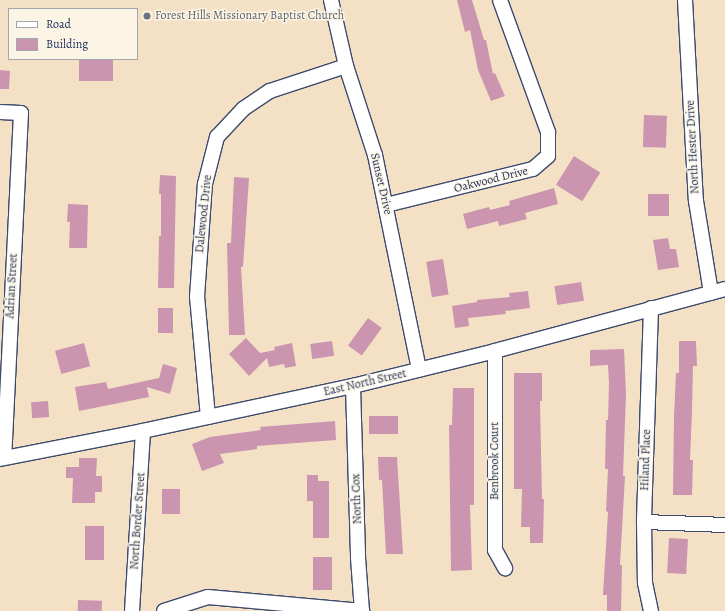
<!DOCTYPE html>
<html>
<head>
<meta charset="utf-8">
<style>
	body { margin:0 }
	#map { position:relative; width:725px; height:611px; overflow:hidden; background:#f4e1c5; font-family:Alegreya,serif }
	div>[style] { position:absolute }
	.building>* { inset:0; background:#cb95af; transform-origin:0 0 }
	.roads { filter:drop-shadow(1px 0 #3c4a6d) drop-shadow(-1px 0 #3c4a6d) drop-shadow(0 1px #3c4a6d) drop-shadow(0 -1px #3c4a6d) }
	.minor>* { height:14px; margin:-7px; padding:0 7px; transform-origin:7px; border-radius:7px; background:#fff }
	.dots>* { width:11px; height:11px; translate:-50% -50%; box-sizing:border-box; border:2px solid #fcf5e5; border-radius:50% }
	span { translate:-50% -50%; white-space:nowrap; text-align:center; line-height:1.15; -webkit-text-stroke:3px #fcf5e5; paint-order:stroke }
	.worship-label { font-size:12px; color:#5b616d }
	.left { translate:0 -50%; text-align:left }
	.street-label { font-size:12px; color:#1b2f5e }
	.legend { position:absolute; left:8px; top:8px; width:130px; height:52px; box-sizing:border-box; background:#fcf5e5; border:1px solid #a2a6af; margin:0; padding:5px 7px; list-style:none; font-size:12px; color:#1b2f5e }
	.legend li { display:flex; align-items:center; gap:8px; height:20px }
	.legend b { width:20px; border:1px solid #a2a6af }
</style>
</head>
<body>
<div id="map">
	<div class="building">
		<div style="clip-path:polygon(457px 0,472px 0,484px 40px,486px 40px,493px 74px,495px 73px,505px 96px,491px 101px,478px 70px,470px 30px,465px 32px)"></div>
		<div style="left:79px;top:59px;width:34px;height:22px"></div>
		<div style="clip-path:polygon(0 70px,10px 71px,9px 89px,0 89px)"></div>
		<div style="left:644px;top:115px;width:23px;height:32px;rotate:2deg"></div>
		<div style="left:574px;top:156px;width:31px;height:34px;rotate:32deg"></div>
		<div style="clip-path:polygon(160px 175px,176px 176px,174px 288px,158px 288px,159px 236px,161px 236px,161px 194px,159px 194px)"></div>
		<div style="clip-path:polygon(234px 177px,249px 178px,243px 267px,241px 267px,245px 335px,229px 335px,227px 243px,231px 243px)"></div>
		<div style="clip-path:polygon(554px 188px,558px 204px,525px 213px,527px 219px,499px 226px,498px 221px,467px 229px,463px 214px,489px 207px,490px 210px,510px 205px,509px 201px)"></div>
		<div style="left:648px;top:194px;width:21px;height:22px"></div>
		<div style="clip-path:polygon(68px 204px,88px 205px,87px 248px,69px 248px,70px 222px,67px 222px)"></div>
		<div style="clip-path:polygon(668px 238px,670px 249px,676px 249px,679px 267px,658px 270px,653px 240px)"></div>
		<div style="left:443px;top:259px;width:36px;height:17px;rotate:81deg"></div>
		<div style="left:581px;top:282px;width:19px;height:27px;rotate:81deg"></div>
		<div style="clip-path:polygon(528px 291px,530px 308px,505px 311px,506px 314px,468px 318px,469px 326px,455px 328px,452px 306px,477px 302px,477px 300px,510px 297px,509px 293px)"></div>
		<div style="left:158px;top:308px;width:15px;height:25px"></div>
		<div style="left:368px;top:318px;width:17px;height:34px;rotate:36deg"></div>
		<div style="clip-path:polygon(246px 338px,260px 353px,275px 350px,274px 347px,292px 343px,296px 366px,285px 368px,284px 364px,269px 367px,267px 358px,249px 376px,229px 354px)"></div>
		<div style="left:332px;top:341px;width:15px;height:22px;rotate:82deg"></div>
		<div style="clip-path:polygon(679px 341px,696px 341px,697px 366px,693px 366px,692px 411px,690px 460px,693px 460px,692px 495px,673px 495px,674px 416px,676px 373px,679px 373px)"></div>
		<div style="left:84px;top:343px;width:24px;height:30px;rotate:75deg"></div>
		<div style="clip-path:polygon(624px 349px,626px 394px,623px 476px,625px 476px,620px 565px,622px 565px,621px 611px,607px 611px,607px 595px,603px 595px,608px 512px,606px 511px,608px 469px,605px 469px,606px 420px,608px 420px,609px 383px,608px 365px,590px 366px,590px 350px)"></div>
		<div style="clip-path:polygon(163px 364px,177px 368px,170px 394px,147px 387px,149px 397px,79px 411px,75px 387px,106px 382px,108px 389px,159px 378px)"></div>
		<div style="clip-path:polygon(514px 373px,542px 373px,542px 401px,540px 401px,542px 499px,544px 499px,543px 543px,530px 543px,530px 527px,521px 527px,522px 489px,514px 489px)"></div>
		<div style="clip-path:polygon(453px 388px,474px 388px,474px 505px,470px 505px,472px 570px,451px 571px,449px 425px,452px 425px)"></div>
		<div style="left:48px;top:401px;width:16px;height:17px;rotate:86deg"></div>
		<div style="left:398px;top:416px;width:18px;height:29px;rotate:90deg"></div>
		<div style="clip-path:polygon(335px 421px,336px 440px,257px 446px,257px 449px,220px 454px,224px 463px,202px 471px,192px 444px,210px 437px,261px 430px,260px 427px)"></div>
		<div style="clip-path:polygon(378px 457px,397px 457px,403px 554px,386px 554px,382px 480px,379px 480px)"></div>
		<div style="clip-path:polygon(79px 458px,97px 458px,96px 476px,102px 476px,102px 492px,95px 492px,95px 503px,72px 503px,73px 478px,66px 478px,66px 467px,79px 467px)"></div>
		<div style="clip-path:polygon(307px 475px,318px 475px,318px 481px,329px 481px,329px 538px,313px 538px,313px 501px,307px 501px)"></div>
		<div style="left:162px;top:489px;width:18px;height:25px"></div>
		<div style="left:85px;top:526px;width:19px;height:34px"></div>
		<div style="left:669px;top:538px;width:19px;height:35px;rotate:3deg"></div>
		<div style="left:332px;top:557px;width:33px;height:19px;rotate:90deg"></div>
		<div style="left:78px;top:600px;width:24px;height:11px;rotate:2deg"></div>
	</div>
	<div class="roads">
		<div class="minor">
			<div style="left:331px;top:0;width:68px;rotate:77.2deg"></div>
			<div style="left:346px;top:66px;width:94px;rotate:72deg"></div>
			<div style="left:375px;top:155px;width:219px;rotate:78.4deg"></div>
			<div style="left:685px;top:0;width:201px;rotate:86.9deg"></div>
			<div style="left:696px;top:201px;width:93px;rotate:80.7deg"></div>
			<div style="left:0;top:112px;width:21px;rotate:3deg"></div>
			<div style="left:21px;top:113px;width:345px;rotate:92.8deg"></div>
			<div style="left:386px;top:205px;width:151px;rotate:-13.8deg"></div>
			<div style="left:533px;top:169px;width:20px;rotate:-41deg"></div>
			<div style="left:548px;top:156px;width:24px;rotate:-90deg"></div>
			<div style="left:548px;top:132px;width:140px;rotate:-110deg"></div>
			<div style="left:651px;top:308px;width:214px;rotate:91.9deg"></div>
			<div style="left:644px;top:522px;width:61px;rotate:89.1deg"></div>
			<div style="left:645px;top:583px;width:29px;rotate:78deg"></div>
			<div style="left:495px;top:351px;width:199px;rotate:90deg"></div>
			<div style="left:495px;top:550px;width:21px;rotate:61deg"></div>
			<div style="left:353px;top:386px;width:172px;rotate:88.3deg"></div>
			<div style="left:358px;top:558px;width:53px;rotate:85.7deg"></div>
			<div style="left:208px;top:417px;width:121px;rotate:-95.2deg"></div>
			<div style="left:197px;top:297px;width:113px;rotate:-86deg"></div>
			<div style="left:205px;top:184px;width:49px;rotate:-75.7deg"></div>
			<div style="left:217px;top:137px;width:38px;rotate:-47deg"></div>
			<div style="left:243px;top:109px;width:32px;rotate:-34deg"></div>
			<div style="left:270px;top:91px;width:80px;rotate:-18.2deg"></div>
			<div style="left:0;top:459px;width:146px;rotate:-11.1deg"></div>
			<div style="left:143px;top:431px;width:215px;rotate:-12.1deg"></div>
			<div style="left:353px;top:386px;width:146px;rotate:-13.8deg"></div>
			<div style="left:495px;top:351px;width:238px;rotate:-15.1deg"></div>
			<div style="left:644px;top:522px;width:81px;rotate:2.1deg"></div>
			<div style="left:132px;top:611px;width:180px;rotate:-86.5deg"></div>
			<div style="left:164px;top:611px;width:46px;rotate:-17.7deg"></div>
			<div style="left:208px;top:597px;width:155px;rotate:5.2deg"></div>
		</div>
	</div>
	<div class="dots">
		<div style="left:147px;top:16px;background:#6b7280"></div>
	</div>
	<div class="worship-label">
		<span class="left" style="left:155px;top:16px">Forest Hills Missionary Baptist Church</span>
	</div>
	<div class="street-label">
		<span style="left:693px;top:147px;rotate:-93deg">North Hester Drive</span>
		<span style="left:491px;top:180px;rotate:-14deg">Oakwood Drive</span>
		<span style="left:381px;top:184px;rotate:77deg">Sunset Drive</span>
		<span style="left:204px;top:214px;rotate:-84deg">Dalewood Drive</span>
		<span style="left:12px;top:286px;rotate:-87deg">Adrian Street</span>
		<span style="left:365px;top:383px;rotate:-13deg">East North Street</span>
		<span style="left:646px;top:460px;rotate:-88deg">Hiland Place</span>
		<span style="left:495px;top:461px;rotate:-90deg">Benbrook Court</span>
		<span style="left:357px;top:499px;rotate:-92deg">North Cox</span>
		<span style="left:138px;top:521px;rotate:-86deg">North Border Street</span>
	</div>
	<ul class="legend">
	<li><b style="height:5px;background:#fff"></b>Road</li>
	<li><b style="height:11px;background:#cb95af"></b>Building</li>
	</ul>
</div>
</body>
</html>
